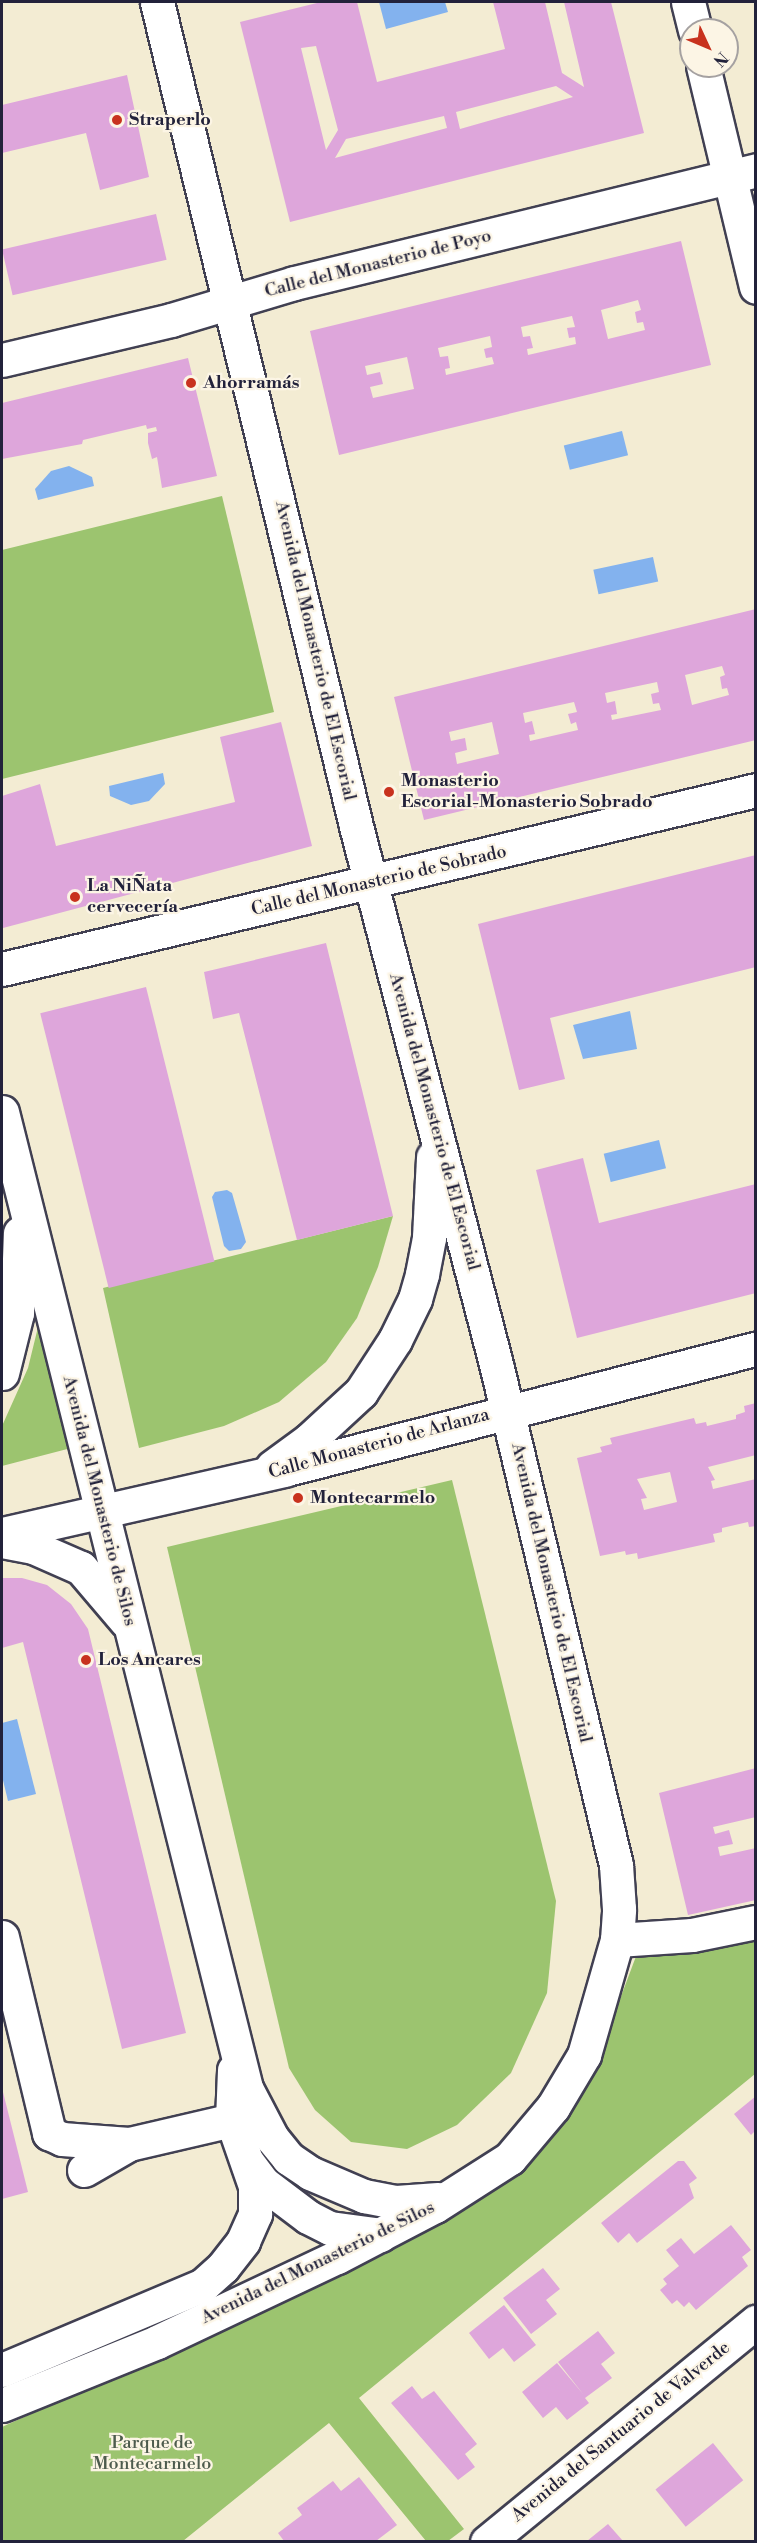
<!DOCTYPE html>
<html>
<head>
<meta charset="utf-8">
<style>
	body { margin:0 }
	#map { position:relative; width:757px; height:2543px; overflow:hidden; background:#f3ecd3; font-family:"Libre Bodoni",serif }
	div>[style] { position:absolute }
	.green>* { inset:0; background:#9cc46f }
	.water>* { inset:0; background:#83b2ee; transform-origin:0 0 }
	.building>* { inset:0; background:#dea6db; transform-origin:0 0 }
	.roads { filter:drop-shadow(2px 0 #414052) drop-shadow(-2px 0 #414052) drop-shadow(0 2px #414052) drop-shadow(0 -2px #414052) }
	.minor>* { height:33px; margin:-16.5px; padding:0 16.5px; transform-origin:16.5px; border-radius:16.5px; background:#fff }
	.dots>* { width:16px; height:16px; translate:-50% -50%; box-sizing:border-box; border:3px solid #fcf5e5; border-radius:50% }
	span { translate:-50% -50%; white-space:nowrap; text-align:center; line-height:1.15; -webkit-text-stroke:4.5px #fcf5e5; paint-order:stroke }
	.poi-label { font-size:18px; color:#22223b; font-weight:700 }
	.left { translate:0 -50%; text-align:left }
	.street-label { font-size:18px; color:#22223b }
	.park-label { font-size:18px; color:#4d5b4d }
	.frame { position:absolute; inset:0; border:3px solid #22223b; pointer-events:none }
	.north { position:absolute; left:679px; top:18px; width:60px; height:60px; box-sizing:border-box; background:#fcf5e5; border:2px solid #a5a1a1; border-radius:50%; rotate:134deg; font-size:16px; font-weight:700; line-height:24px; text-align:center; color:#22223b }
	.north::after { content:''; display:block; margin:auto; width:21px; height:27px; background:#c8321e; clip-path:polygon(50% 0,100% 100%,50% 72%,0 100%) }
</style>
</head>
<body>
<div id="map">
	<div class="green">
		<div style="clip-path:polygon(222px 496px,274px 712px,2px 779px,2px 550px)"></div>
		<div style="clip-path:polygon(393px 1216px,378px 1267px,357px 1318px,326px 1362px,279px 1402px,224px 1426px,139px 1448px,103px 1288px)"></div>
		<div style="clip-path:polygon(39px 1323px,75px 1447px,2px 1466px,2px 1426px,28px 1368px)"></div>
		<div style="clip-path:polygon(452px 1480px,556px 1901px,547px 1993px,511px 2073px,457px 2125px,407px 2149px,351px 2142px,315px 2110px,289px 2068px,167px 1547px)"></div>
		<div style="clip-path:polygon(755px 1925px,755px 2074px,359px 2398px,464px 2529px,448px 2541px,426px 2541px,329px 2423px,183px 2541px,2px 2541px,2px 2427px,287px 2298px,458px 2206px,546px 2142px,599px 2055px,638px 1951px)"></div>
	</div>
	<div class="water">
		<div style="clip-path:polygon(379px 2px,445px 2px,448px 12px,386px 29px)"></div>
		<div style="left:622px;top:431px;width:25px;height:60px;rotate:76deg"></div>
		<div style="clip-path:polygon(69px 466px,92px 477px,94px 486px,38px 500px,35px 489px,51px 471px)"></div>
		<div style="left:653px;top:557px;width:25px;height:61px;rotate:78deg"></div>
		<div style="clip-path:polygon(163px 773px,165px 784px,149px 801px,131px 805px,110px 796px,109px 786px)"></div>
		<div style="clip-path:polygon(630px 1011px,637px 1049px,583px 1059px,573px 1025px)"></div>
		<div style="left:659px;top:1140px;width:29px;height:57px;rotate:76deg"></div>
		<div style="clip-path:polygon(227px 1190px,232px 1193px,246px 1242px,241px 1249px,229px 1251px,224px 1246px,212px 1197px,215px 1192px)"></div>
		<div style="clip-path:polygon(17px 1719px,36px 1794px,8px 1801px,2px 1776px,2px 1723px)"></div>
	</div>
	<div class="building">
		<div style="clip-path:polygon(evenodd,321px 2px,357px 2px,377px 82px,505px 49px,493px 2px,545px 2px,562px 73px,584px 87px,564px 2px,611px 2px,644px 133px,290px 222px,240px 22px,321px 2px,316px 46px,338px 130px,326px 150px,301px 48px,316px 46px,321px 2px,556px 86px,573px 97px,460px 129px,456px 112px,556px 86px,321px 2px,444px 116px,447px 128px,335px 158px,346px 139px,444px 116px)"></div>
		<div style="clip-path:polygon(127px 75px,149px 177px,100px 190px,86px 133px,2px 153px,2px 105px)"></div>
		<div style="left:156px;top:214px;width:47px;height:158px;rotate:77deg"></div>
		<div style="clip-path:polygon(evenodd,681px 241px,711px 365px,339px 455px,310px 331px,681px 241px,638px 300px,641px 310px,635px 312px,637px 323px,643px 322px,645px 330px,608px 339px,601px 310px,638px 300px,681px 241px,572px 316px,575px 327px,567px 328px,569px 338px,575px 337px,576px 344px,528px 355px,527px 349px,533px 348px,530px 336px,523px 337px,521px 327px,572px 316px,681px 241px,490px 336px,492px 347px,484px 349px,486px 358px,492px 357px,494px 364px,446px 375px,445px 369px,450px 368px,448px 356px,440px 357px,438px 348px,490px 336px,681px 241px,407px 357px,414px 389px,373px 398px,370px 387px,383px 384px,380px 372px,367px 375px,365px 366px,407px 357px)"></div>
		<div style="clip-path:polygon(188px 358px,217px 476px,162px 488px,157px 457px,152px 459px,148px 443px,148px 433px,157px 431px,156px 427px,147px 429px,146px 425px,83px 440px,82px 444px,2px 459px,2px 403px)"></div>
		<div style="clip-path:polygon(evenodd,756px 609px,756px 740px,424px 820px,394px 697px,756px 609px,722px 666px,725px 675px,720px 677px,722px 689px,727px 688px,729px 695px,692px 705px,685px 675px,722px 666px,756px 609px,657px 682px,659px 692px,651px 694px,653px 704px,659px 703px,661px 710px,612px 720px,611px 715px,617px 714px,615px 701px,607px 703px,605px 693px,657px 682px,756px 609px,574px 702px,577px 712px,568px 714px,571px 724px,576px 722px,578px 730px,530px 741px,529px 735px,535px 734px,532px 721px,525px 723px,523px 713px,574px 702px,756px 609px,492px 722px,499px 754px,457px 764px,455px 753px,467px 750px,465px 738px,451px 741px,449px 732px,492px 722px)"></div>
		<div style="clip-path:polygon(281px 722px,312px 846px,3px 928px,2px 796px,40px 784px,56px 846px,235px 802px,220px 737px)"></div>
		<div style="clip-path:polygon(756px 855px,756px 967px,550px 1018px,565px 1079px,519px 1090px,478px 924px)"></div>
		<div style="clip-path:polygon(326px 943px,393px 1216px,297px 1240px,239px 1013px,213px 1019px,204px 972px)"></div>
		<div style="left:146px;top:987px;width:283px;height:109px;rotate:76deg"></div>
		<div style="clip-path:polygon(583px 1158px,599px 1223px,756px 1184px,756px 1293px,577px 1338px,536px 1170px)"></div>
		<div style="clip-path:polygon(evenodd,756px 1403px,756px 1455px,708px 1467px,715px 1480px,711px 1481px,713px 1489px,756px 1479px,756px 1526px,749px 1527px,748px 1522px,722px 1528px,722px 1532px,713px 1534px,715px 1542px,638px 1559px,637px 1553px,626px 1555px,625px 1551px,600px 1556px,577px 1458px,602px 1452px,600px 1447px,612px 1444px,610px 1438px,694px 1418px,696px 1424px,706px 1422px,707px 1426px,736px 1419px,736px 1415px,745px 1412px,744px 1406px,756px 1403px,670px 1472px,677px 1502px,644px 1510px,641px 1499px,647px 1498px,637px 1479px,670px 1472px)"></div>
		<div style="clip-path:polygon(2px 1578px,22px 1578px,47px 1585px,71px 1604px,88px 1629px,186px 2033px,122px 2049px,23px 1642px,2px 1648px)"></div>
		<div style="clip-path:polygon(756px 1768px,756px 1817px,713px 1827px,715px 1834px,729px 1830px,733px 1844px,718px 1847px,720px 1856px,756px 1848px,756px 1900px,688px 1915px,659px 1793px)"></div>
		<div style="clip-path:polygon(2px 2088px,28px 2192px,2px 2199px)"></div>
		<div style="clip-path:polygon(756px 2096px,756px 2130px,751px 2135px,734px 2114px)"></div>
		<div style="clip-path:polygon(678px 2161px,684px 2161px,697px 2178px,689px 2184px,694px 2198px,637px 2243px,629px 2233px,618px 2243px,601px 2223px)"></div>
		<div style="clip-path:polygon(731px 2225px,751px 2250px,742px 2257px,748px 2266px,696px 2310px,689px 2302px,684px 2307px,677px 2300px,672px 2304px,660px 2290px,667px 2284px,663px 2279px,679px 2266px,666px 2250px,681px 2238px,694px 2254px)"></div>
		<div style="clip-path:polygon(543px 2268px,560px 2289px,546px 2300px,557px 2314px,531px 2334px,503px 2298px)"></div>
		<div style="clip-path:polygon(504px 2305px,536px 2345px,514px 2362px,503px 2348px,489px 2359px,469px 2333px)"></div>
		<div style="clip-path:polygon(598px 2331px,615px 2353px,601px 2364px,612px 2378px,585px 2398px,589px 2403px,567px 2420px,556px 2407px,543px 2418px,522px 2392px,557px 2363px,583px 2394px,558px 2362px)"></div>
		<div style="clip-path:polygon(412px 2386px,422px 2399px,434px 2391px,477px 2444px,465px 2454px,475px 2467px,458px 2480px,391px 2403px)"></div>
		<div style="left:713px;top:2443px;width:48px;height:74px;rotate:51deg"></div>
		<div style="clip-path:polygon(359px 2477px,397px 2525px,376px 2541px,284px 2541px,278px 2533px,302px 2515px,297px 2508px,333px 2481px,341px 2491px)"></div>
		<div style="clip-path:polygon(608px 2524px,623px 2541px,587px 2541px)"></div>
	</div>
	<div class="roads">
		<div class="minor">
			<div style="left:688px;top:2px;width:29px;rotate:76deg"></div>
			<div style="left:703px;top:66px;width:227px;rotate:76.5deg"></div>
			<div style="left:2px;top:360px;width:174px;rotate:-13.3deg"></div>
			<div style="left:171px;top:320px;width:128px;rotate:-16.7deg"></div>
			<div style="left:294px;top:283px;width:476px;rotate:-13.7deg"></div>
			<div style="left:2px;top:969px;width:775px;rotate:-13.35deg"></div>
			<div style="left:2px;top:1112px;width:1006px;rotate:75.96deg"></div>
			<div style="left:246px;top:2088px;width:56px;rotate:62.5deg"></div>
			<div style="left:272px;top:2138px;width:26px;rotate:51deg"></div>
			<div style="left:288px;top:2158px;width:27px;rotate:34deg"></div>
			<div style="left:310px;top:2173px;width:59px;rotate:23.1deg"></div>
			<div style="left:364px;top:2196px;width:33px;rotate:11deg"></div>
			<div style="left:396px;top:2202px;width:42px;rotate:-4.1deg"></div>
			<div style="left:2px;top:1373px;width:62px;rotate:-76deg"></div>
			<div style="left:17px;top:1313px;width:80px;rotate:-87.9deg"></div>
			<div style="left:272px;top:1467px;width:46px;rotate:-36.1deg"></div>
			<div style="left:309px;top:1440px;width:71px;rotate:-42.7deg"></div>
			<div style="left:361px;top:1392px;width:62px;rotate:-56.8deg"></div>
			<div style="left:395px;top:1340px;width:46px;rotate:-64deg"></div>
			<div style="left:415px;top:1299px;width:26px;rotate:-74deg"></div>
			<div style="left:422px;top:1274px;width:38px;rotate:-79deg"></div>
			<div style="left:429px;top:1237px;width:80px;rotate:-87.1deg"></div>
			<div style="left:2px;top:1534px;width:292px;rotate:-12.8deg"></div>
			<div style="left:287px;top:1469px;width:484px;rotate:-14.4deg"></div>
			<div style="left:2px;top:1541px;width:32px;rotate:11deg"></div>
			<div style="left:33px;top:1547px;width:52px;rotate:23.6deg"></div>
			<div style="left:81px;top:1568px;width:70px;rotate:49.7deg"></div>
			<div style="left:2px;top:1937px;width:202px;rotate:76.5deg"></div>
			<div style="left:49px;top:2133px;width:14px;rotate:25deg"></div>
			<div style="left:62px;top:2139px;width:67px;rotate:4.3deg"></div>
			<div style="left:617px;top:1940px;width:75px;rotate:-3.8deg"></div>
			<div style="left:692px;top:1935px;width:65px;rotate:-11.5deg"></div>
			<div style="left:248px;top:2163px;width:25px;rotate:53deg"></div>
			<div style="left:263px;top:2183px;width:56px;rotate:37.1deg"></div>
			<div style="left:308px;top:2217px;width:25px;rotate:27deg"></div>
			<div style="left:330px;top:2228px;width:51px;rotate:7.8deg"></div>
			<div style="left:84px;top:2170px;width:52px;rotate:-30deg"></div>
			<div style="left:129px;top:2144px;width:106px;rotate:-13.1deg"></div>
			<div style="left:2px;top:2370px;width:218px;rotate:-22.9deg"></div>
			<div style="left:203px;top:2285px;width:27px;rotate:-42deg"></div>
			<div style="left:223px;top:2267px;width:33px;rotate:-52deg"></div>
			<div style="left:243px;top:2241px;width:30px;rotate:-66deg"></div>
			<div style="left:255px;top:2214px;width:28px;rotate:-90deg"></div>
			<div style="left:255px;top:2186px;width:70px;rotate:-109.2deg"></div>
			<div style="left:232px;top:2120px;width:50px;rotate:-87.7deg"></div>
			<div style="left:2px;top:2405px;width:167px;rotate:-22.1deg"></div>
			<div style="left:157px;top:2342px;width:199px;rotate:-25.3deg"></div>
			<div style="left:337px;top:2257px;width:110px;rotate:-27.5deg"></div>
			<div style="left:435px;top:2206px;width:89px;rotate:-32.6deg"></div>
			<div style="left:510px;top:2158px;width:67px;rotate:-49.9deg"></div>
			<div style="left:553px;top:2107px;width:61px;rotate:-59.2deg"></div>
			<div style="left:584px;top:2055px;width:120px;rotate:-74deg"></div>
			<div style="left:617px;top:1940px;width:31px;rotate:-86deg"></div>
			<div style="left:619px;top:1909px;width:44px;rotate:-93.9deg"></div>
			<div style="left:616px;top:1865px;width:515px;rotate:-103.47deg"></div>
			<div style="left:496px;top:1364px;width:556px;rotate:-104.59deg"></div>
			<div style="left:356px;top:826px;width:848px;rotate:-103.58deg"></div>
			<div style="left:487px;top:2542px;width:348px;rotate:-39.3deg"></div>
		</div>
	</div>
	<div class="dots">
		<div style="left:117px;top:120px;background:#c8321e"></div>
		<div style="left:191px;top:383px;background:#c8321e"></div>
		<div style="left:389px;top:792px;background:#c8321e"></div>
		<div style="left:75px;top:897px;background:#c8321e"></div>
		<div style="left:298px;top:1498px;background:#c8321e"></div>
		<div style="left:86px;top:1660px;background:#c8321e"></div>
	</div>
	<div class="poi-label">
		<span class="left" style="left:129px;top:120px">Straperlo</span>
		<span class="left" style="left:203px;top:383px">Ahorramás</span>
		<span class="left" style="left:401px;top:792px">Monasterio<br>Escorial-Monasterio Sobrado</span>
		<span class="left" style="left:87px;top:897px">La NiÑata<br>cervecería</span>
		<span class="left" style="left:310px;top:1498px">Montecarmelo</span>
		<span class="left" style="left:98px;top:1660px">Los Ancares</span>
	</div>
	<div class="street-label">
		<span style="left:378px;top:264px;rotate:-14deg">Calle del Monasterio de Poyo</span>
		<span style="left:315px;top:651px;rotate:77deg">Avenida del Monasterio de El Escorial</span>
		<span style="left:379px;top:881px;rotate:-13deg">Calle del Monasterio de Sobrado</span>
		<span style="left:434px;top:1122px;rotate:75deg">Avenida del Monasterio de El Escorial</span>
		<span style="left:379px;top:1444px;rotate:-15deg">Calle Monasterio de Arlanza</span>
		<span style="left:99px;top:1501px;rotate:76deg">Avenida del Monasterio de Silos</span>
		<span style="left:551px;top:1593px;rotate:77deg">Avenida del Monasterio de El Escorial</span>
		<span style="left:318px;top:2263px;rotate:-26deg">Avenida del Monasterio de Silos</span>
		<span style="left:621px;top:2432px;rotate:-39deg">Avenida del Santuario de Valverde</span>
	</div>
	<div class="park-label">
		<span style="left:152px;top:2454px">Parque de<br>Montecarmelo</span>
	</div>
	<div class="frame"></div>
	<div class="north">N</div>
</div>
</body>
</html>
